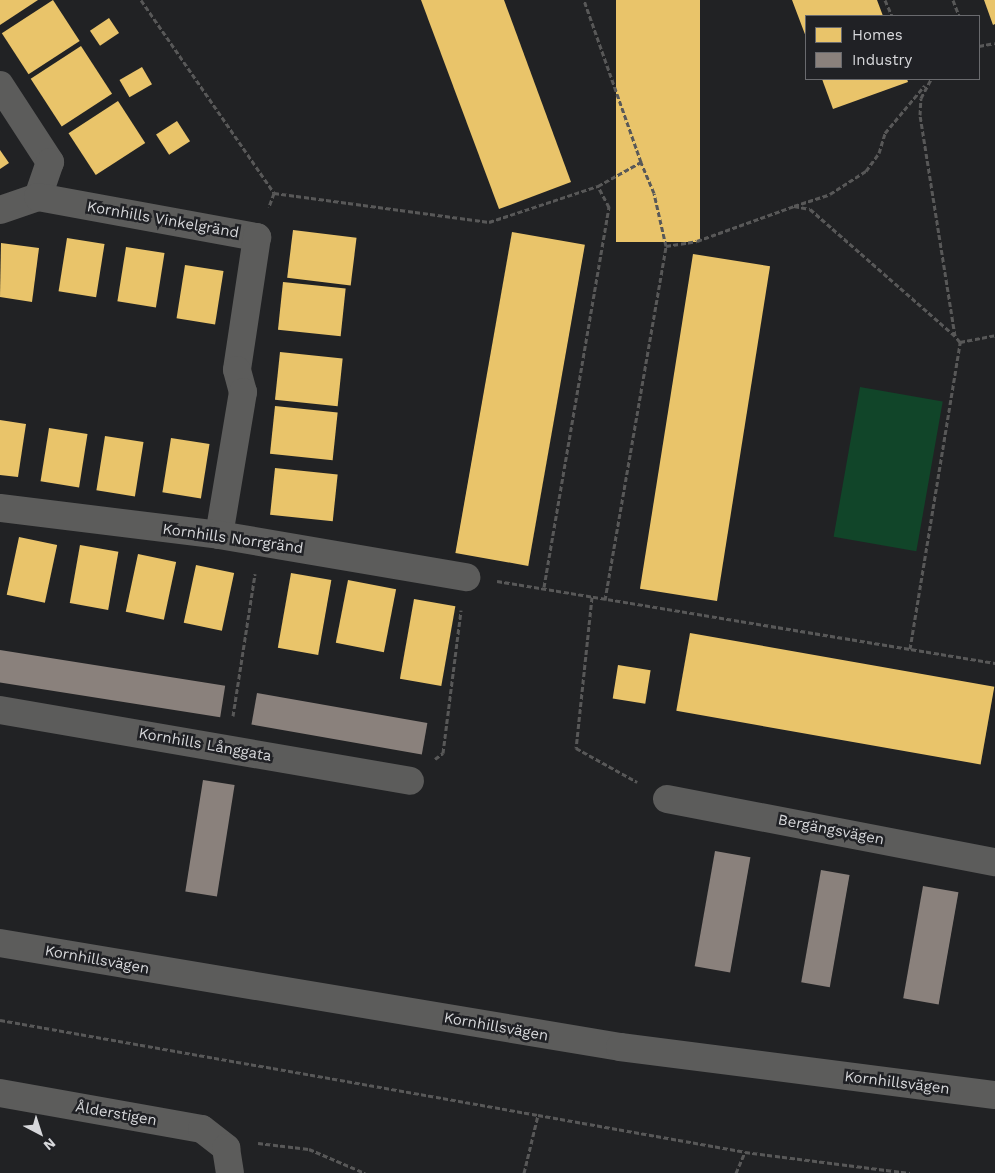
<!DOCTYPE html>
<meta charset="utf-8">
<style>
body{margin:0}
#map{position:relative;width:995px;height:1173px;overflow:hidden;background:#212224;font-family:"Work Sans",sans-serif}
div>[style]{position:absolute}
.green>*{inset:0;background:#114529;transform-origin:0 0}
.homes>*{inset:0;background:#e9c46a;transform-origin:0 0}
.industry>*{inset:0;background:#8a817c;transform-origin:0 0}
.path>*{height:3px;margin-top:-1.5px;transform-origin:0;background:repeating-linear-gradient(90deg,#585858 0 5px,transparent 0 7.5px)}
.minor>*{height:28px;margin:-14px;padding:0 14px;transform-origin:14px;border-radius:14px;background:#5c5c5b}
.tertiary>*{height:28px;margin:-14px;padding:0 14px;transform-origin:14px;border-radius:14px;background:#5c5c5b}
span{translate:-50% -50%;white-space:nowrap;text-align:center;line-height:1.15;-webkit-text-stroke:5px #202125;paint-order:stroke}
.street-label{font-size:15px;color:#d7d8db}
.legend{position:absolute;left:805px;top:15px;width:175px;height:65px;box-sizing:border-box;background:#202125;border:1px solid #696a6e;margin:0;padding:6px 9px;list-style:none;font-size:15px;color:#d7d8db}
.legend li{display:flex;align-items:center;gap:10px;height:25px}
.legend b{width:25px;border:1px solid #696a6e}
.north{position:absolute;left:15px;top:1108px;width:50px;height:50px;-webkit-text-stroke:4px #202125;paint-order:stroke;rotate:140deg;font-size:14px;font-weight:700;line-height:20px;text-align:center;color:#d7d8db}
.north::after{content:'';display:block;margin:auto;width:18px;height:22px;background:#d7d8db;clip-path:polygon(50% 0,100% 100%,50% 72%,0 100%)}
</style>
<div id="map">
<div class="green">
<div style="left:860px;top:387px;width:84px;height:152px;rotate:10deg"></div>
</div>
<div class="homes">
<div style="clip-path:polygon(0 0,38px 0,0 25px)"></div>
<div style="left:53px;top:0;width:49px;height:61px;rotate:57deg"></div>
<div style="clip-path:polygon(421px 0,504px 0,571px 182px,499px 209px)"></div>
<div style="left:616px;top:0;width:84px;height:242px"></div>
<div style="clip-path:polygon(792px 0,877px 0,883px 16px,806px 16px,806px 37px)"></div>
<div style="clip-path:polygon(984px 0,995px 0,995px 24px,993px 25px)"></div>
<div style="left:109px;top:18px;width:18px;height:23px;rotate:56deg"></div>
<div style="left:81px;top:46px;width:57px;height:60px;rotate:57deg"></div>
<div style="left:142px;top:67px;width:20px;height:26px;rotate:60deg"></div>
<div style="clip-path:polygon(822px 79px,907px 79px,908px 82px,833px 109px)"></div>
<div style="left:118px;top:101px;width:50px;height:59px;rotate:57deg"></div>
<div style="left:177px;top:121px;width:24px;height:25px;rotate:57deg"></div>
<div style="clip-path:polygon(0 150px,9px 163px,0 169px)"></div>
<div style="left:293px;top:230px;width:64px;height:48px;rotate:7deg"></div>
<div style="left:512px;top:232px;width:74px;height:326px;rotate:10deg"></div>
<div style="left:67px;top:238px;width:38px;height:54px;rotate:9deg"></div>
<div style="clip-path:polygon(1px 243px,39px 248px,32px 302px,0 297px)"></div>
<div style="left:126px;top:247px;width:39px;height:55px;rotate:9deg"></div>
<div style="left:693px;top:254px;width:78px;height:339px;rotate:9deg"></div>
<div style="left:185px;top:265px;width:39px;height:54px;rotate:9deg"></div>
<div style="left:283px;top:282px;width:63px;height:48px;rotate:6deg"></div>
<div style="left:280px;top:352px;width:63px;height:48px;rotate:6deg"></div>
<div style="left:275px;top:406px;width:63px;height:48px;rotate:6deg"></div>
<div style="clip-path:polygon(0 420px,26px 424px,18px 477px,0 475px)"></div>
<div style="left:49px;top:428px;width:39px;height:54px;rotate:9deg"></div>
<div style="left:105px;top:436px;width:39px;height:55px;rotate:9deg"></div>
<div style="left:171px;top:438px;width:39px;height:55px;rotate:9deg"></div>
<div style="left:275px;top:468px;width:63px;height:47px;rotate:6deg"></div>
<div style="left:19px;top:537px;width:39px;height:59px;rotate:12deg"></div>
<div style="left:80px;top:545px;width:39px;height:59px;rotate:10deg"></div>
<div style="left:138px;top:554px;width:39px;height:59px;rotate:12deg"></div>
<div style="left:196px;top:565px;width:39px;height:59px;rotate:12deg"></div>
<div style="left:291px;top:573px;width:41px;height:76px;rotate:10deg"></div>
<div style="left:348px;top:580px;width:49px;height:64px;rotate:11deg"></div>
<div style="left:414px;top:599px;width:42px;height:81px;rotate:10deg"></div>
<div style="left:690px;top:633px;width:309px;height:79px;rotate:10deg"></div>
<div style="left:618px;top:665px;width:33px;height:34px;rotate:9deg"></div>
</div>
<div class="industry">
<div style="left:0;top:650px;width:228px;height:32px;rotate:9deg"></div>
<div style="left:257px;top:693px;width:173px;height:32px;rotate:10deg"></div>
<div style="left:203px;top:780px;width:32px;height:113px;rotate:9deg"></div>
<div style="left:715px;top:851px;width:36px;height:117px;rotate:10deg"></div>
<div style="left:821px;top:870px;width:29px;height:114px;rotate:10deg"></div>
<div style="left:923px;top:886px;width:36px;height:114px;rotate:10deg"></div>
</div>
<div class="path">
<div style="left:141px;top:0;width:234px;rotate:55.4deg"></div>
<div style="left:274px;top:193px;width:15px;rotate:110deg"></div>
<div style="left:885px;top:0;width:17px;rotate:66deg"></div>
<div style="left:953px;top:0;width:17px;rotate:69deg"></div>
<div style="left:979px;top:46px;width:16px;rotate:-11deg"></div>
<div style="left:274px;top:193px;width:217px;rotate:7.7deg"></div>
<div style="left:489px;top:222px;width:115px;rotate:-18.3deg"></div>
<div style="left:794px;top:206px;width:38px;rotate:-18deg"></div>
<div style="left:830px;top:194px;width:43px;rotate:-32.6deg"></div>
<div style="left:866px;top:171px;width:22px;rotate:-54deg"></div>
<div style="left:879px;top:153px;width:21px;rotate:-73deg"></div>
<div style="left:885px;top:133px;width:62px;rotate:-50.2deg"></div>
<div style="left:666px;top:246px;width:31px;rotate:-9deg"></div>
<div style="left:697px;top:241px;width:103px;rotate:-19.8deg"></div>
<div style="left:794px;top:206px;width:16px;rotate:11deg"></div>
<div style="left:810px;top:209px;width:193px;rotate:41.2deg"></div>
<div style="left:960px;top:342px;width:36px;rotate:-11deg"></div>
<div style="left:497px;top:581px;width:505px;rotate:9.35deg"></div>
<div style="left:544px;top:587px;width:386px;rotate:-80.3deg"></div>
<div style="left:609px;top:207px;width:24px;rotate:-118deg"></div>
<div style="left:598px;top:186px;width:49px;rotate:-29.2deg"></div>
<div style="left:641px;top:162px;width:172px;rotate:-109.4deg"></div>
<div style="left:592px;top:597px;width:152px;rotate:96deg"></div>
<div style="left:576px;top:748px;width:70px;rotate:29.1deg"></div>
<div style="left:605px;top:600px;width:359px;rotate:-80.2deg"></div>
<div style="left:666px;top:246px;width:54px;rotate:-102.8deg"></div>
<div style="left:654px;top:193px;width:34px;rotate:-113deg"></div>
<div style="left:910px;top:649px;width:311px;rotate:-80.7deg"></div>
<div style="left:960px;top:342px;width:8px;rotate:-130deg"></div>
<div style="left:955px;top:336px;width:224px;rotate:-99deg"></div>
<div style="left:920px;top:115px;width:17px;rotate:-87deg"></div>
<div style="left:921px;top:98px;width:21px;rotate:-62deg"></div>
<div style="left:233px;top:716px;width:144px;rotate:-81.2deg"></div>
<div style="left:435px;top:759px;width:10px;rotate:-37deg"></div>
<div style="left:443px;top:753px;width:144px;rotate:-82.8deg"></div>
<div style="left:0;top:1020px;width:546px;rotate:10.01deg"></div>
<div style="left:258px;top:1143px;width:51px;rotate:6.7deg"></div>
<div style="left:309px;top:1149px;width:61px;rotate:23.2deg"></div>
<div style="left:524px;top:1173px;width:60px;rotate:-76.4deg"></div>
<div style="left:538px;top:1115px;width:210px;rotate:10.1deg"></div>
<div style="left:745px;top:1152px;width:166px;rotate:7.3deg"></div>
<div style="left:736px;top:1173px;width:23px;rotate:-67deg"></div>
</div>
<div class="minor">
<div style="left:0;top:85px;width:92px;rotate:57deg"></div>
<div style="left:50px;top:162px;width:37px;rotate:109deg"></div>
<div style="left:38px;top:197px;width:40px;rotate:161.1deg"></div>
<div style="left:38px;top:197px;width:223px;rotate:10.4deg"></div>
<div style="left:257px;top:237px;width:134px;rotate:98.6deg"></div>
<div style="left:237px;top:370px;width:23px;rotate:75deg"></div>
<div style="left:243px;top:392px;width:145px;rotate:99.5deg"></div>
<div style="left:0;top:508px;width:221px;rotate:7deg"></div>
<div style="left:219px;top:535px;width:251px;rotate:9.7deg"></div>
<div style="left:0;top:710px;width:416px;rotate:9.8deg"></div>
<div style="left:667px;top:799px;width:334px;rotate:10.9deg"></div>
<div style="left:0;top:1093px;width:205px;rotate:10.1deg"></div>
<div style="left:202px;top:1129px;width:31px;rotate:38deg"></div>
<div style="left:226px;top:1148px;width:25px;rotate:81deg"></div>
</div>
<div class="tertiary">
<div style="left:0;top:943px;width:629px;rotate:9.52deg"></div>
<div style="left:620px;top:1047px;width:378px;rotate:7.3deg"></div>
</div>
<div class="street-label">
<span style="left:163px;top:220px;rotate:10deg">Kornhills Vinkelgränd</span>
<span style="left:233px;top:539px;rotate:8deg">Kornhills Norrgränd</span>
<span style="left:205px;top:745px;rotate:10deg">Kornhills Långgata</span>
<span style="left:831px;top:830px;rotate:11deg">Bergängsvägen</span>
<span style="left:97px;top:960px;rotate:10deg">Kornhillsvägen</span>
<span style="left:496px;top:1027px;rotate:10deg">Kornhillsvägen</span>
<span style="left:897px;top:1083px;rotate:7deg">Kornhillsvägen</span>
<span style="left:116px;top:1114px;rotate:10deg">Ålderstigen</span>
</div>
<ul class="legend">
<li><b style="height:14px;background:#e9c46a"></b>Homes</li>
<li><b style="height:14px;background:#8a817c"></b>Industry</li>
</ul>
<div class="north">N</div>
</div>
